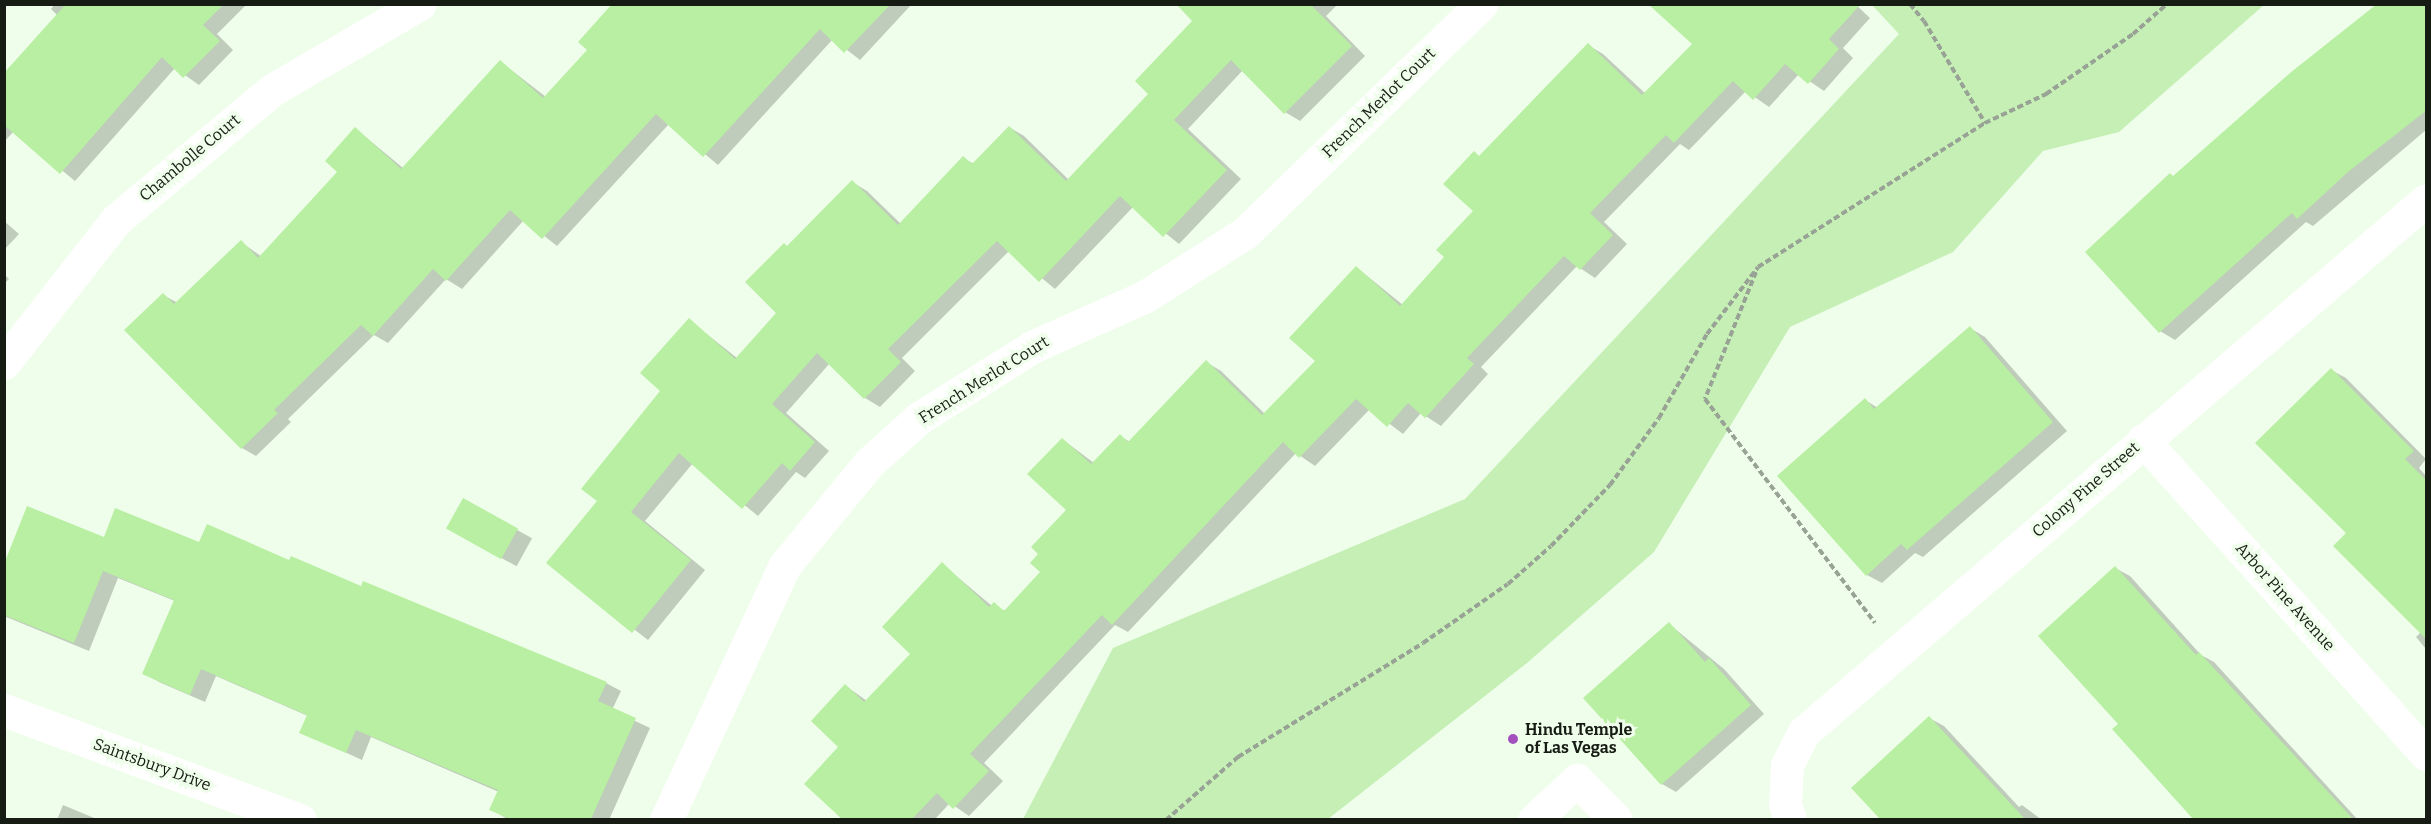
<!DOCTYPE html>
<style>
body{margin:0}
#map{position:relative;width:2431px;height:824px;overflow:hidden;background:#effeea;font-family:Bitter,serif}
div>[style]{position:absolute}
.green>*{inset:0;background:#c5efb5}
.shadow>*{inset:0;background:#0003;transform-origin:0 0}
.building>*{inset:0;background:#b8efa2;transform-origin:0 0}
.path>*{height:4px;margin-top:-2px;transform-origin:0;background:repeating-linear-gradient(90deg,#98a395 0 6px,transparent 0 9px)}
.minor>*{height:33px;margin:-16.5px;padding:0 16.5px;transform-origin:16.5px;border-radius:16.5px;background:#fff}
.dots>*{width:16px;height:16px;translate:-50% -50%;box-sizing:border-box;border:3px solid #effeea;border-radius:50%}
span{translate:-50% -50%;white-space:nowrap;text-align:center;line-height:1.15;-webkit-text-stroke:6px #effeea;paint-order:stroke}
.street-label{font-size:16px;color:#161b14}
.poi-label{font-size:16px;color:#161b14;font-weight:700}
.left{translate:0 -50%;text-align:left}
.frame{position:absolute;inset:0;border:6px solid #161b14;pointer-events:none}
</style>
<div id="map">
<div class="green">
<div style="clip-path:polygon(1872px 5px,2264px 5px,2119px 132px,2043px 151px,1953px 252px,1790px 327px,1654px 552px,1527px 663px,1328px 819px,1023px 819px,1113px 648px,1465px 499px,1899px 34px)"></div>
</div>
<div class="shadow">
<div style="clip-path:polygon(55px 4px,247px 4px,217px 34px,233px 50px,199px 85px,175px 68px,75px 181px,14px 131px,4px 142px,4px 76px,58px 16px,51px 9px)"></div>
<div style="clip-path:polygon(648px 4px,912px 4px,860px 60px,833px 39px,718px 165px,669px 124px,557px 246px,524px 220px,462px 289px,446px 279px,388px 343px,374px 335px,288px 419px,291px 422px,256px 456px,242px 448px,163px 295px,178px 303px,241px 242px,262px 257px,339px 172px,356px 129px,403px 168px,501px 62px,546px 97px)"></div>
<div style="clip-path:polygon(1200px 4px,1338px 4px,1326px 16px,1365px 56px,1300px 121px,1285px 112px,1243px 70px,1188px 129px,1241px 179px,1179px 244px,1133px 207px,1055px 289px,1009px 251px,902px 358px,915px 371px,880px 407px,865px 398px,830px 363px,786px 413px,829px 451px,805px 478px,796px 472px,758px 516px,693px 463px,645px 521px,705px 570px,648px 640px,548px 563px,599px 501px,662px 391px,689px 320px,737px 358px,778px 313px,788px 247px,852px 182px,867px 191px,901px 224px,963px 158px,974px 164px,1009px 127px,1024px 136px,1069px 180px,1150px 94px,1195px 21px)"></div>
<div style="clip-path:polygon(1855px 4px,1870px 18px,1843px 48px,1853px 58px,1824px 91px,1799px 74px,1769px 107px,1746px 91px,1689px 150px,1680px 144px,1604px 222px,1627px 244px,1595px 278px,1577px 266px,1481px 367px,1488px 374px,1441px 426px,1421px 413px,1403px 434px,1370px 409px,1315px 466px,1296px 453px,1128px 632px,1115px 625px,984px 763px,1003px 781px,969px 816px,950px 803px,934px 820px,843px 820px,806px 784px,841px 747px,846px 686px,867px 701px,912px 654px,942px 564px,992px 606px,1006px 611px,1042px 572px,1068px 510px,1062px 439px,1094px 463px,1120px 436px,1130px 442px,1206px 362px,1221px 371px,1265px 414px,1317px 361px,1356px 267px,1403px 305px,1446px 257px,1475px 211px,1474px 153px,1480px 157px,1588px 45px,1603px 54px,1646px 94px)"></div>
<div style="clip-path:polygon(2426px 4px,2426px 130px,2313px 226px,2306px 222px,2175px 340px,2160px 331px,2174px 177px)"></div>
<div style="clip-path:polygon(4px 221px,19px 234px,4px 250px)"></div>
<div style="clip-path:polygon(4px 274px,9px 279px,4px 284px)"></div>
<div style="clip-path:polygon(1970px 328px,1985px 337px,2067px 431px,1923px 557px,1915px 553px,1882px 583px,1867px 575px,1865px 400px,1878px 408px)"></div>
<div style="clip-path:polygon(2331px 370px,2346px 378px,2426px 459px,2419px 468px,2426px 476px,2426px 649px,2416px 637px,2421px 632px,2348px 533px)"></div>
<div style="left:463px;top:500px;width:79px;height:32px;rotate:29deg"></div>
<div style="clip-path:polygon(104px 539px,200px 544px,290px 562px,606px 683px,621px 691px,612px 710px,650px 728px,609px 820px,509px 820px,491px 809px,499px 792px,371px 737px,362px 760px,301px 732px,308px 716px,216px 676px,205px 702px,159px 682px,144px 673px,175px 601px,118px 578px,89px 651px,4px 616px,4px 568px)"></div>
<div style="clip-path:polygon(2115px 568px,2130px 576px,2201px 655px,2214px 662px,2358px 820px,2195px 820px,2114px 729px,2120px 724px)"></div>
<div style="clip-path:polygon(1669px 624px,1724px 669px,1764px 714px,1676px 792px,1662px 784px)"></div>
<div style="clip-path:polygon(1929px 718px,1944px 726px,2019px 807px,2022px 805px,2042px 820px,1882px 820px,1853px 788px)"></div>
<div style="clip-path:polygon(63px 805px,99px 820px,57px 820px)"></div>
</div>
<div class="building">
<div style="clip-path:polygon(66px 4px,224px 4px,203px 25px,220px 41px,183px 78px,162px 57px,60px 174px,4px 125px,4px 73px)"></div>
<div style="clip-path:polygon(612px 4px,891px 4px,844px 53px,820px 29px,703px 157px,656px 114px,542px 239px,510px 210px,446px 281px,433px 269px,373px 336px,361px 325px,274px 410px,278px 413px,241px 449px,124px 330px,163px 293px,174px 304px,241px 240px,258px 258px,337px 172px,325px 161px,355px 127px,401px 169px,500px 60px,543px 98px,587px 50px,578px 42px)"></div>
<div style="clip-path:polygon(1176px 4px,1310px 4px,1352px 46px,1284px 114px,1231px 60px,1174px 120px,1227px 170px,1163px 237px,1120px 196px,1039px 282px,997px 241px,888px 349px,901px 362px,864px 399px,817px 353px,772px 404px,815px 442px,790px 471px,782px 463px,742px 509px,679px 453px,631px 512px,691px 560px,632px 633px,546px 563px,597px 501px,581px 489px,660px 391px,640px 373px,689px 318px,735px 359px,776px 313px,745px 282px,784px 243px,787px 246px,852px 180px,898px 225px,963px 156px,972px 164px,1009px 126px,1066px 181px,1148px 94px,1135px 81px,1192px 21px)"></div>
<div style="clip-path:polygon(1648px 4px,1861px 4px,1829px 39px,1839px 49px,1808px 84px,1785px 64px,1753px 100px,1733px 81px,1674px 143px,1666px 135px,1590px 213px,1613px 235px,1580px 270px,1564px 256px,1467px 358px,1474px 364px,1425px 418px,1408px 403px,1387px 427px,1356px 399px,1299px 458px,1283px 442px,1112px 625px,1102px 615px,970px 754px,989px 771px,953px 809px,937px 793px,912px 819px,842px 819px,804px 784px,838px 747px,811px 721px,845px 684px,864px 702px,910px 654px,882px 627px,942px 562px,989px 607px,994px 602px,1004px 611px,1040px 572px,1030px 563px,1038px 554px,1031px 547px,1066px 510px,1027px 474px,1062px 438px,1091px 464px,1120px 434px,1128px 442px,1206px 360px,1262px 415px,1315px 361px,1289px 338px,1356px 266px,1400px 306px,1444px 257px,1436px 250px,1473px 211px,1443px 184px,1474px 151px,1479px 156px,1588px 43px,1642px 95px,1692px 44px)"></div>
<div style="clip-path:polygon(2377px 4px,2427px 4px,2427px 110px,2348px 172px,2297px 219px,2292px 213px,2159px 333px,2085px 252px,2170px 173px,2173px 176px,2290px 73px)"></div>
<div style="clip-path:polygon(1970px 326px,2053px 422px,1907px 550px,1901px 544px,1866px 576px,1777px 476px,1865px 398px,1874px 409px)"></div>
<div style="clip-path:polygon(2331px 368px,2414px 451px,2405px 459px,2427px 481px,2427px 640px,2333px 546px,2346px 533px,2255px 443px)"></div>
<div style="left:463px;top:498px;width:63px;height:35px;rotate:29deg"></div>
<div style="clip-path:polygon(27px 506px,104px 537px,115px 508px,199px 542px,207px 524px,289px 560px,291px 556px,361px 586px,363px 581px,607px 682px,598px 701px,636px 718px,591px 819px,510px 819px,489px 810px,498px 790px,356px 730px,346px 753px,299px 733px,307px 715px,201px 669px,190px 695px,142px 674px,174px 600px,103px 571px,74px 643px,4px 615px,4px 564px)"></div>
<div style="clip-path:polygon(2115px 566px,2196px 655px,2199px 652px,2353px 819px,2193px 819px,2112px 729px,2118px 724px,2038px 636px)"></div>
<div style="clip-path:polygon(1669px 622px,1705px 662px,1709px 658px,1751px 705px,1661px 785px,1583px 698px)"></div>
<div style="clip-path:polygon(1929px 716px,2025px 819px,1880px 819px,1851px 788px)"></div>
</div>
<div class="path">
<div style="left:1910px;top:4px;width:22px;rotate:51deg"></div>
<div style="left:1924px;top:21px;width:119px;rotate:59.1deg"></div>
<div style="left:1756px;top:272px;width:137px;rotate:111.9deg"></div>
<div style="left:1705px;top:399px;width:281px;rotate:52.8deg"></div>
<div style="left:1166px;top:820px;width:96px;rotate:-41.2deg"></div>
<div style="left:1238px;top:757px;width:217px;rotate:-31.6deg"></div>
<div style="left:1423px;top:643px;width:103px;rotate:-34.8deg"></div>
<div style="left:1508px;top:584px;width:57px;rotate:-41.5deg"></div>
<div style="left:1551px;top:546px;width:85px;rotate:-46deg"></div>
<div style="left:1610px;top:485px;width:83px;rotate:-53.8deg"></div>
<div style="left:1659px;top:418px;width:97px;rotate:-60.3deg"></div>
<div style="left:1707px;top:334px;width:84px;rotate:-52.7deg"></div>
<div style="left:1758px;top:267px;width:269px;rotate:-32.4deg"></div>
<div style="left:1985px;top:123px;width:68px;rotate:-25.4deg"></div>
<div style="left:2046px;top:94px;width:106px;rotate:-34.6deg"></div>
<div style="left:2133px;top:34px;width:45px;rotate:-41.4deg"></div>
</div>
<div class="minor">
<div style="left:4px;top:363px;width:182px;rotate:-51.9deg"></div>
<div style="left:116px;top:220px;width:203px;rotate:-39.8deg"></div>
<div style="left:272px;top:90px;width:171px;rotate:-30.2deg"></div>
<div style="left:2143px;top:440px;width:423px;rotate:48deg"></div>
<div style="left:4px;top:710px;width:316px;rotate:20.4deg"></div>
<div style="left:666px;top:820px;width:281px;rotate:-65deg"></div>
<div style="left:785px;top:565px;width:132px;rotate:-50.5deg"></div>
<div style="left:869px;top:463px;width:67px;rotate:-42deg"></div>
<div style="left:919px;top:418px;width:133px;rotate:-32.1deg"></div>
<div style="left:1032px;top:347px;width:123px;rotate:-24.1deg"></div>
<div style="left:1144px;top:297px;width:120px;rotate:-32.4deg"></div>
<div style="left:1245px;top:233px;width:329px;rotate:-44.1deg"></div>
<div style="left:1534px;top:820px;width:59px;rotate:-42.9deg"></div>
<div style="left:1577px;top:780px;width:56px;rotate:45.7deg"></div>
<div style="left:1790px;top:820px;width:17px;rotate:-107deg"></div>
<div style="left:1785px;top:804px;width:39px;rotate:-87deg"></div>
<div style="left:1787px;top:765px;width:37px;rotate:-63deg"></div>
<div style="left:1804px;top:732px;width:818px;rotate:-40.54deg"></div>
</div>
<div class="dots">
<div style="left:1513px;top:739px;background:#a350bf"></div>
</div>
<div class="street-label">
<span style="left:1379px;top:103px;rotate:-44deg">French Merlot Court</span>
<span style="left:190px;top:158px;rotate:-40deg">Chambolle Court</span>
<span style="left:984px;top:380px;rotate:-32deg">French Merlot Court</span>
<span style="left:2086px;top:490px;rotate:-41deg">Colony Pine Street</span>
<span style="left:2285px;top:597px;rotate:48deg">Arbor Pine Avenue</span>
<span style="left:152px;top:765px;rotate:20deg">Saintsbury Drive</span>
</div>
<div class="poi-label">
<span class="left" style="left:1525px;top:739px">Hindu Temple<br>of Las Vegas</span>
</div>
<div class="frame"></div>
</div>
